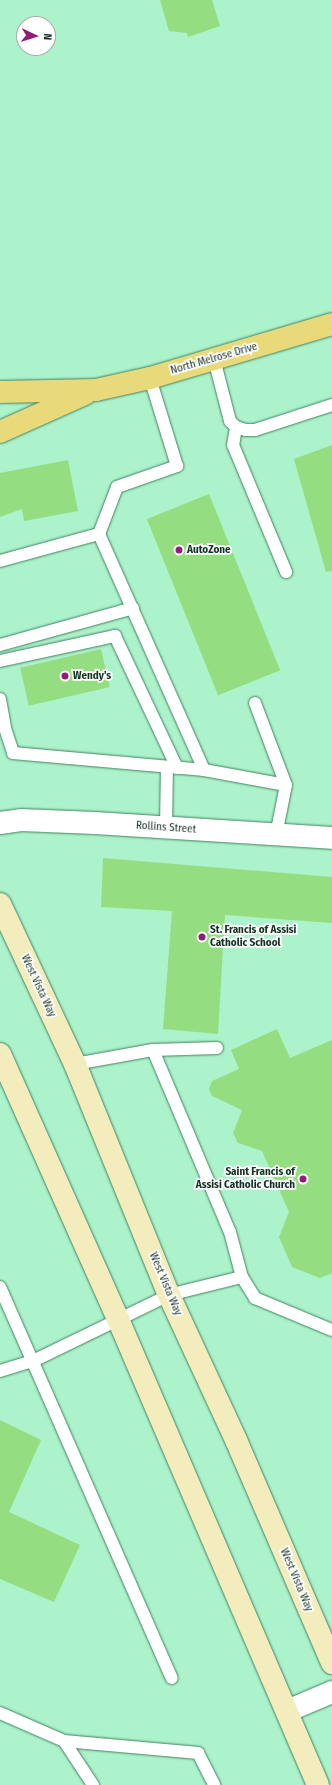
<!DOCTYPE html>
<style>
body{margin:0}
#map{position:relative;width:332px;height:1785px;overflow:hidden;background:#acf2cb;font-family:"Fira Sans Condensed",sans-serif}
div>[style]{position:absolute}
.building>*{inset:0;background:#94de81;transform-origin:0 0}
.roads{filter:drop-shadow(0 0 1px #408461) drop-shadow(0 0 1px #408461)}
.service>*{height:12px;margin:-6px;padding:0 6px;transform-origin:6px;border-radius:6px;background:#fff}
.minor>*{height:22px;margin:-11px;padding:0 11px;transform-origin:11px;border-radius:11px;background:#fff}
.secondary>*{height:22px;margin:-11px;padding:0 11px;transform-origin:11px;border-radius:11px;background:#f3ecbd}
.primary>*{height:22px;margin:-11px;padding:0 11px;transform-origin:11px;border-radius:11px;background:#e8d97a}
.dots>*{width:11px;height:11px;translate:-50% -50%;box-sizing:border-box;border:2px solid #fff;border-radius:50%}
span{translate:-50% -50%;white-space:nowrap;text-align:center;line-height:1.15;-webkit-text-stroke:3.5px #fff;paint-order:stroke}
.street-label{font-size:11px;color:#163224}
.poi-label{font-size:11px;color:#163224;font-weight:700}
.left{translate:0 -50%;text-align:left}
.right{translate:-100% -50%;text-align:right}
.north{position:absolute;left:16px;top:16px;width:40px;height:40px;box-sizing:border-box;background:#fff;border:1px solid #a2ada7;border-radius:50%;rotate:94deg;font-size:11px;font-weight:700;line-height:16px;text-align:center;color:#163224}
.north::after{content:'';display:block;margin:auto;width:14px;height:18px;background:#941c79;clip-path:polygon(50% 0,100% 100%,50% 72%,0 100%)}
</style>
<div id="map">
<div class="building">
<div style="clip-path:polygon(160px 0,212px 0,220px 26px,188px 37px,187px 33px,169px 31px)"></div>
<div style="clip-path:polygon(332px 445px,332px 571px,326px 572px,294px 459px)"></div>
<div style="clip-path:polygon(68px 460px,78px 511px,24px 521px,22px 509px,0 517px,0 473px)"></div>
<div style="left:209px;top:494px;width:190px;height:67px;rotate:68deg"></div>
<div style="left:101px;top:649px;width:39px;height:83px;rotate:77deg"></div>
<div style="clip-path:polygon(103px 858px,332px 877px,332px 923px,225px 915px,218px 1034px,163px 1029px,172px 911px,101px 907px)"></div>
<div style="clip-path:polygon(277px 1029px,290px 1058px,332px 1040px,332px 1273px,320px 1278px,292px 1267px,279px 1237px,289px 1212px,262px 1151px,238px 1143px,233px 1133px,242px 1110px,212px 1096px,209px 1089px,212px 1081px,239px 1069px,231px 1050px)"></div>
<div style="clip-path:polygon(0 1420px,41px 1440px,9px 1512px,80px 1545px,54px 1602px,0 1579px)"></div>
</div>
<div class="roads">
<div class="service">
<div style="left:214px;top:359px;width:64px;rotate:75.5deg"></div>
<div style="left:230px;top:421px;width:8px;rotate:45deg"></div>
<div style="left:236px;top:427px;width:10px;rotate:17deg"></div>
<div style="left:246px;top:430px;width:9px"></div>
<div style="left:255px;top:430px;width:81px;rotate:-18deg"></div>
<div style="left:236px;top:427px;width:18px;rotate:99deg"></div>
<div style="left:233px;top:445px;width:138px;rotate:67.3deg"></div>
<div style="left:99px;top:534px;width:50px;rotate:-69deg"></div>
<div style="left:117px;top:487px;width:64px;rotate:-19.3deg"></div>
<div style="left:177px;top:466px;width:92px;rotate:-107.1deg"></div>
<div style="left:0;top:561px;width:103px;rotate:-15.3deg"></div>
<div style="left:99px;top:534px;width:258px;rotate:66deg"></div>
<div style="left:204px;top:770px;width:83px;rotate:10.4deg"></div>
<div style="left:286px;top:785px;width:51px;rotate:101.3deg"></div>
<div style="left:0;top:645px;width:138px;rotate:-15.5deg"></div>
<div style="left:0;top:661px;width:118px;rotate:-12.3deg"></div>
<div style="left:115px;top:636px;width:146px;rotate:64.8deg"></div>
<div style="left:0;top:699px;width:29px;rotate:80deg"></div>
<div style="left:5px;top:728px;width:26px;rotate:72deg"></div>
<div style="left:13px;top:753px;width:192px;rotate:5.1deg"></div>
<div style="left:255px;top:703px;width:88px;rotate:69.3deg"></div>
<div style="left:166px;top:828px;width:61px;rotate:-89.1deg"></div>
<div style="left:153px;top:1050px;width:198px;rotate:67.1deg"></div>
<div style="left:230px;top:1232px;width:47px;rotate:75.1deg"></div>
<div style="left:242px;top:1277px;width:25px;rotate:58deg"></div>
<div style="left:255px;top:1298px;width:83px;rotate:22.6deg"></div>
<div style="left:75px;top:1064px;width:79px;rotate:-10.2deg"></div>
<div style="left:153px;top:1050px;width:64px;rotate:-1.8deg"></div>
<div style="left:0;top:1287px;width:427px;rotate:66.3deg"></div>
<div style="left:0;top:1371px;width:34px;rotate:-17deg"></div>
<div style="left:33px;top:1361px;width:151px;rotate:-25.9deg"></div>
<div style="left:169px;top:1295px;width:75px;rotate:-13.9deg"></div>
<div style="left:0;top:1713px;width:70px;rotate:23.6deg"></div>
<div style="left:64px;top:1741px;width:135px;rotate:5.1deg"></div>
<div style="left:198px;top:1753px;width:36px;rotate:63deg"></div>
<div style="left:64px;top:1741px;width:53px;rotate:56.6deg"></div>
</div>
<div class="minor">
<div style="left:0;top:823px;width:21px;rotate:-8deg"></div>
<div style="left:21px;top:820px;width:74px;rotate:2.3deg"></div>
<div style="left:95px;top:823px;width:237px;rotate:3.6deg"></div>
<div style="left:287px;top:1711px;width:49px;rotate:-22.9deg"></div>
</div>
<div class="secondary">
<div style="left:0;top:904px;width:177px;rotate:64.9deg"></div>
<div style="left:75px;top:1064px;width:249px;rotate:67.9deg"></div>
<div style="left:169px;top:1295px;width:160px;rotate:65.2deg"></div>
<div style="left:236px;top:1440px;width:243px;rotate:66.7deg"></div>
<div style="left:0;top:1054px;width:290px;rotate:66deg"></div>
<div style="left:118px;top:1319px;width:507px;rotate:66.77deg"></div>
</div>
<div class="primary">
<div style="left:0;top:392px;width:96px;rotate:-1.2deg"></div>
<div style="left:96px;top:390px;width:55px;rotate:-12.5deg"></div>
<div style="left:150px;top:378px;width:190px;rotate:-16.5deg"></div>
<div style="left:0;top:432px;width:93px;rotate:-24.1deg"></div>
</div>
</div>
<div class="dots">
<div style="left:179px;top:550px;background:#941c79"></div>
<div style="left:65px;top:676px;background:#941c79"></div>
<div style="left:202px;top:937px;background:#941c79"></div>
<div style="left:303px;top:1179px;background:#941c79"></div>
</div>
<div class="street-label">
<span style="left:214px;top:359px;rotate:-16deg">North Melrose Drive</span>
<span style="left:166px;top:828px;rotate:4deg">Rollins Street</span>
<span style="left:38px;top:986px;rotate:65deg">West Vista Way</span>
<span style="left:165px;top:1284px;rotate:67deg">West Vista Way</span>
<span style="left:296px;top:1580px;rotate:67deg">West Vista Way</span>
</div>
<div class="poi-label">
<span class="left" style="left:187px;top:550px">AutoZone</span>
<span class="left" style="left:73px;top:676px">Wendy's</span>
<span class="left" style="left:210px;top:937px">St. Francis of Assisi<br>Catholic School</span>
<span class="right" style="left:295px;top:1179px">Saint Francis of<br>Assisi Catholic Church</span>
</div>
<div class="north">N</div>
</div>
